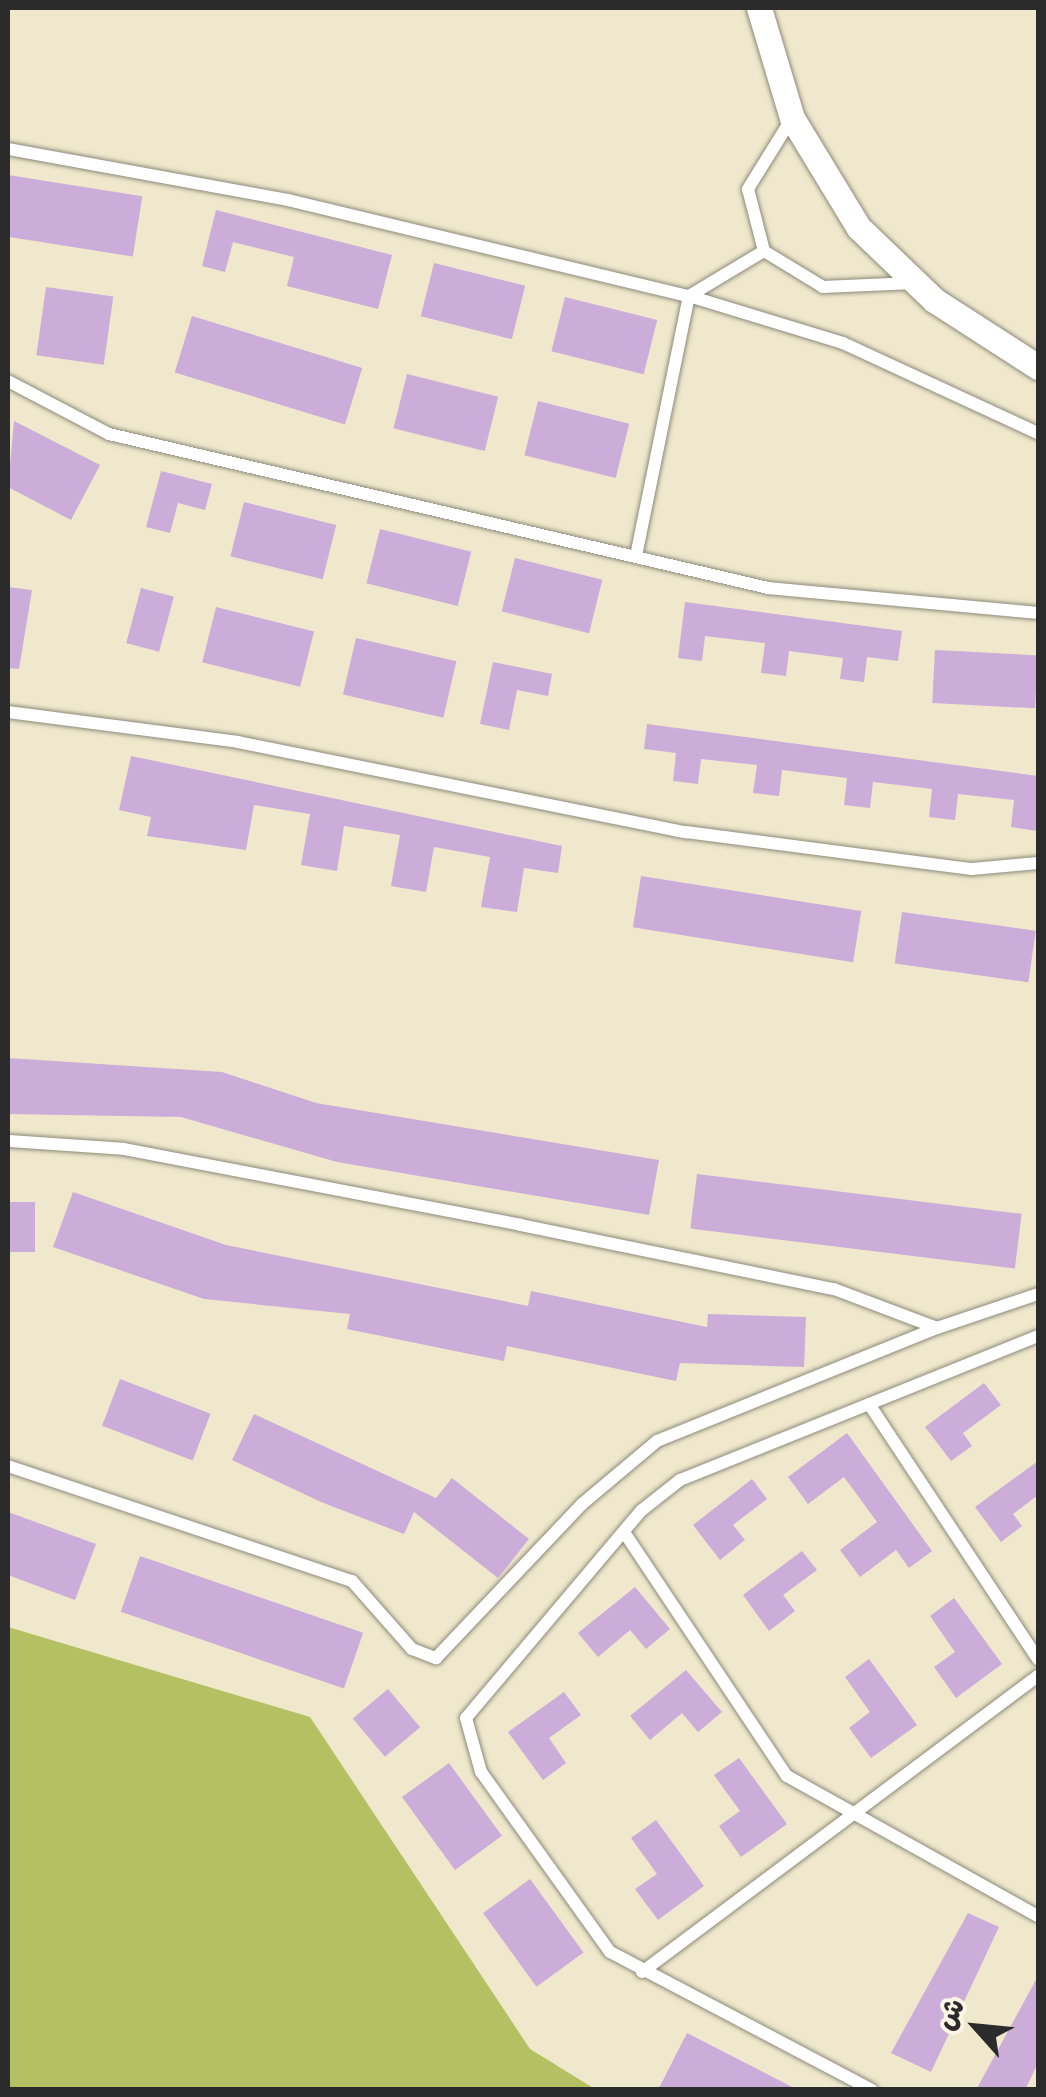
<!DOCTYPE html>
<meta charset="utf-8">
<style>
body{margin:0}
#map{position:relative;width:1046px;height:2097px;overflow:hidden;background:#efe8cc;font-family:Itim,"Playpen Sans Arabic",sans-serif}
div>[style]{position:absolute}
.green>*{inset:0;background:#b4c163}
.building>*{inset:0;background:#ccacd9;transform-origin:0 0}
.roads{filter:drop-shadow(0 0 2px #8d8a7c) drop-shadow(0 0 2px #8d8a7c)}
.lane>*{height:12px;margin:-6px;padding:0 6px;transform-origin:6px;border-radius:6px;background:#fff}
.street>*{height:25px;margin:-12.5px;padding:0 12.5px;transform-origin:12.5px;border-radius:12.5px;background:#fff}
span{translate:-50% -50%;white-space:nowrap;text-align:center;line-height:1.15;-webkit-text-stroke:10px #fcf5e5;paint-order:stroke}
.frame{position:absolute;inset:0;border:10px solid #2b2b2b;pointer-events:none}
.north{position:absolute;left:926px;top:1977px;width:100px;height:100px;-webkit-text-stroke:8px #fcf5e5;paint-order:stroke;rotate:297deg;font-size:28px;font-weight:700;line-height:40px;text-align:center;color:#2b2b2b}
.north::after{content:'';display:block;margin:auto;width:35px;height:45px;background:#2b2b2b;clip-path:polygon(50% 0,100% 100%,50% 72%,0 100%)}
</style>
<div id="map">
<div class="green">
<div style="clip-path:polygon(8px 1627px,310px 1717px,530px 2049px,595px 2089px,8px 2089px)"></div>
</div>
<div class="building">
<div style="left:8px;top:175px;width:136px;height:61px;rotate:9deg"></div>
<div style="clip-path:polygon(216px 210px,392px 255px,378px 309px,287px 286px,294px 257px,233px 242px,225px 272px,202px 266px)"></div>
<div style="left:434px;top:263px;width:94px;height:55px;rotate:14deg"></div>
<div style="left:46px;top:287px;width:68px;height:69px;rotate:8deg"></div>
<div style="left:565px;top:297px;width:95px;height:56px;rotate:14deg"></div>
<div style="left:192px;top:316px;width:178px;height:59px;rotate:17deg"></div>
<div style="left:407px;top:374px;width:94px;height:56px;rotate:14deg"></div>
<div style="left:538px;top:401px;width:94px;height:56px;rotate:14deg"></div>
<div style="clip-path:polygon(14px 421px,100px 465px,71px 520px,8px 487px)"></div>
<div style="clip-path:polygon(161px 471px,212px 484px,205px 510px,178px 503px,170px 533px,146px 527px)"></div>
<div style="left:244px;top:502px;width:95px;height:56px;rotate:14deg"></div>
<div style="left:380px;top:529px;width:94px;height:56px;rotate:14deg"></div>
<div style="left:515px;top:558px;width:90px;height:55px;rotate:14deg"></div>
<div style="clip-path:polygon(8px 587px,32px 590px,19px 669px,8px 668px)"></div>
<div style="left:141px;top:588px;width:34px;height:57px;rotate:15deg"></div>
<div style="clip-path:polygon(685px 602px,902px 631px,898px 661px,867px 657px,864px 682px,840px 679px,843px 658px,789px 651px,786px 676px,761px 673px,765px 643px,705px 636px,702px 661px,678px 658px)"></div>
<div style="left:216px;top:607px;width:101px;height:57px;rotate:14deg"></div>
<div style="left:356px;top:638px;width:103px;height:58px;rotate:13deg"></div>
<div style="left:935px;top:650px;width:103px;height:53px;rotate:3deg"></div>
<div style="clip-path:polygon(493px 662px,552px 674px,548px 696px,517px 690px,509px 730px,480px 724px)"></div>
<div style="clip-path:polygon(647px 724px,1038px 776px,1037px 831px,1011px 827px,1014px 800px,958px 794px,955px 820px,929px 817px,932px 789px,873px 782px,870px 808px,844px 805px,847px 778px,782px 770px,779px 796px,753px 793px,757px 765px,701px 759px,698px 784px,673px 781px,676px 753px,644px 749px)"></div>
<div style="clip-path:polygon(131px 756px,562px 846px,558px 873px,524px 868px,517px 912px,481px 907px,490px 857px,434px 847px,426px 892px,391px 886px,400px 835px,344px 826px,337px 871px,301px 865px,310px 814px,254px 805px,246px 850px,147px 836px,151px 817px,119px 810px)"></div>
<div style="left:641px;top:876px;width:223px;height:52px;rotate:9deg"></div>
<div style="left:902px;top:912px;width:135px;height:52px;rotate:8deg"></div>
<div style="clip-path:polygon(8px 1058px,222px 1072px,316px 1103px,659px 1160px,649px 1215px,337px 1162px,181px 1117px,8px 1114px)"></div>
<div style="left:697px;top:1174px;width:327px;height:55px;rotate:7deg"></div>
<div style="clip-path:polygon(73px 1192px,226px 1245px,528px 1306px,531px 1291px,707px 1327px,708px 1314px,806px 1317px,804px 1367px,680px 1363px,676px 1381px,507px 1346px,504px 1361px,347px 1329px,350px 1314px,204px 1299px,53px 1247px)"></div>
<div style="left:8px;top:1202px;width:27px;height:50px"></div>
<div style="left:120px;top:1379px;width:97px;height:50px;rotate:21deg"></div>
<div style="clip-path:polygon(984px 1383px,1001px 1405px,963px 1433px,972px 1446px,951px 1461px,925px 1427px)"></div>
<div style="clip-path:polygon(254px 1414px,436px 1498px,452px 1478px,529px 1539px,498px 1578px,414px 1512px,404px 1534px,321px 1502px,232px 1460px)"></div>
<div style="clip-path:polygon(847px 1433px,932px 1551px,909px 1568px,896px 1550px,860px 1577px,840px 1550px,877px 1522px,844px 1477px,808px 1504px,788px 1477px)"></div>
<div style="clip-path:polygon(1038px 1461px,1038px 1495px,1013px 1514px,1022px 1526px,1001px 1542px,975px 1507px)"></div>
<div style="clip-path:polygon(752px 1479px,767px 1499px,733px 1525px,745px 1540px,720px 1560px,693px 1525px)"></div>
<div style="clip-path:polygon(8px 1512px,96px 1544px,75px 1600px,8px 1575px)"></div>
<div style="clip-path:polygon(802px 1551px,817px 1570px,783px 1595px,795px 1611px,769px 1631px,743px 1595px)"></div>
<div style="left:140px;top:1556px;width:236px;height:59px;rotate:19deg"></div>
<div style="clip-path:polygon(635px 1587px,670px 1629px,646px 1649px,630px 1630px,598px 1657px,578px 1633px)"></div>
<div style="clip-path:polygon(954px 1598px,1002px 1664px,956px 1698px,934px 1667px,955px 1652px,930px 1616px)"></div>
<div style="clip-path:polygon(869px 1659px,917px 1725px,871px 1758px,849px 1728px,870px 1712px,845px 1677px)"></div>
<div style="clip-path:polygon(686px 1670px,722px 1712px,698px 1732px,682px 1713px,650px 1740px,630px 1716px)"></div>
<div style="left:388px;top:1689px;width:50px;height:46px;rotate:50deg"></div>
<div style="clip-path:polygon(564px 1692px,581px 1715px,549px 1738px,566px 1763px,543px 1780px,508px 1732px)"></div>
<div style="clip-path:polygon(739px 1758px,787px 1824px,741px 1857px,719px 1826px,740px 1811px,714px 1775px)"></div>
<div style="left:449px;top:1763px;width:90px;height:58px;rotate:54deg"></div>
<div style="clip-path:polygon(656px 1820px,704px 1886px,658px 1920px,635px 1889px,657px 1874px,631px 1838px)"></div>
<div style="left:530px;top:1879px;width:91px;height:58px;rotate:54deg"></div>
<div style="clip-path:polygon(968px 1913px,999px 1927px,931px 2072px,891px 2053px)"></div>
<div style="clip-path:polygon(1038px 1976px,1038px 2063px,1025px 2090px,976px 2090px)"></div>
<div style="clip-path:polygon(687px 2033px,798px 2090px,658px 2090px)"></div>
</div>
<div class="roads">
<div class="lane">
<div style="left:792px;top:118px;width:84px;rotate:121.8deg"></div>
<div style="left:748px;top:189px;width:64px;rotate:75.5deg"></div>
<div style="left:764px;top:251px;width:69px;rotate:31.4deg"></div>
<div style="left:823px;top:287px;width:91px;rotate:-2.5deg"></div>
<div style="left:8px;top:149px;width:285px;rotate:10.3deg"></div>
<div style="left:288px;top:200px;width:412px;rotate:13.5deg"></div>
<div style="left:689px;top:296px;width:161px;rotate:17deg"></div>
<div style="left:843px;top:343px;width:215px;rotate:24.8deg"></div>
<div style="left:8px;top:381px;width:114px;rotate:27.7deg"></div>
<div style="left:109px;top:434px;width:677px;rotate:13.15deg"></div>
<div style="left:768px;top:588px;width:271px;rotate:5.3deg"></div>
<div style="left:637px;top:551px;width:260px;rotate:-78.5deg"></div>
<div style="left:689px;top:296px;width:87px;rotate:-31deg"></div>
<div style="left:8px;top:712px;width:232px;rotate:7.4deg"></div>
<div style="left:238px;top:742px;width:457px;rotate:11.4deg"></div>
<div style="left:686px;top:832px;width:288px;rotate:7.4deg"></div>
<div style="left:972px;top:869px;width:66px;rotate:-5.2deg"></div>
<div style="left:8px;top:1141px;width:116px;rotate:3.9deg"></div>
<div style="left:124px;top:1149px;width:404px;rotate:10.8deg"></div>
<div style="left:521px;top:1225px;width:319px;rotate:11.6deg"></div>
<div style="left:834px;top:1289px;width:110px;rotate:20.7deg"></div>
<div style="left:937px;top:1328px;width:107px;rotate:-18.6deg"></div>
<div style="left:869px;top:1404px;width:306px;rotate:56.5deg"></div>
<div style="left:8px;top:1466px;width:363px;rotate:18.5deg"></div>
<div style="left:352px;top:1581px;width:91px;rotate:48.6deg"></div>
<div style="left:412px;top:1649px;width:26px;rotate:21deg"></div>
<div style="left:436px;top:1658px;width:212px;rotate:-46.5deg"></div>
<div style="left:582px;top:1504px;width:98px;rotate:-40deg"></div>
<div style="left:657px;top:1441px;width:302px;rotate:-22deg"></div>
<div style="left:624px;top:1532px;width:293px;rotate:56.3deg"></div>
<div style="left:787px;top:1776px;width:287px;rotate:29.2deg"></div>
<div style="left:642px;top:1972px;width:494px;rotate:-36.8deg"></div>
<div style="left:872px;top:2090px;width:296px;rotate:-152.2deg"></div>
<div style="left:610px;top:1952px;width:221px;rotate:-125.6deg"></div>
<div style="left:481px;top:1772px;width:56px;rotate:-105.5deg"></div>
<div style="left:466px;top:1718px;width:272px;rotate:-49.8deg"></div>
<div style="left:642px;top:1510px;width:48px;rotate:-38.3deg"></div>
<div style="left:680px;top:1480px;width:386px;rotate:-21.9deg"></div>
</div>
<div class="street">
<div style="left:759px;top:8px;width:115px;rotate:73.3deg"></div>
<div style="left:792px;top:118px;width:129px;rotate:58.7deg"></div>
<div style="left:859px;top:228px;width:104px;rotate:43.8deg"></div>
<div style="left:934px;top:300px;width:124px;rotate:32.8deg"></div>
</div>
</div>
<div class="frame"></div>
<div class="north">ش</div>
</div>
